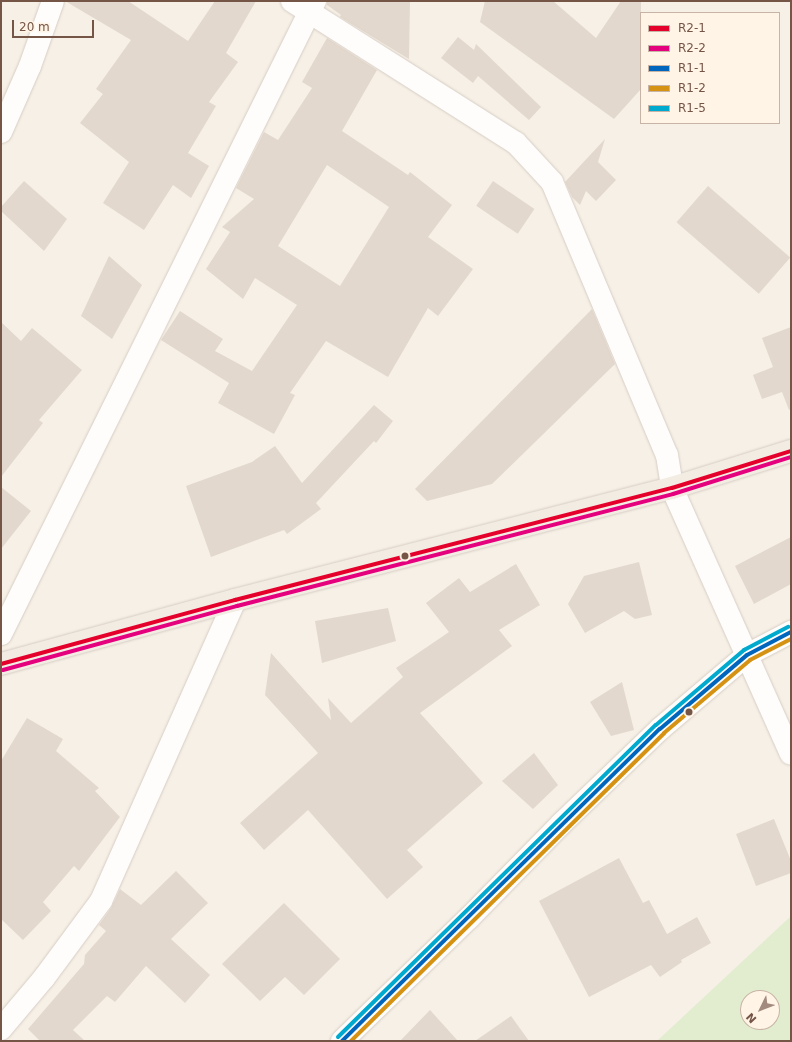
<!DOCTYPE html>
<style>
body{margin:0}
#map{position:relative;width:792px;height:1042px;overflow:hidden;background:#f6f0e6;font-family:"DejaVu Sans",sans-serif}
div>[style]{position:absolute}
.green>*{inset:0;background:#e2edcf}
.building>*{inset:0;background:#e3d8cd;transform-origin:0 0}
.roads{filter:drop-shadow(0 0 1px #d7cdc4) drop-shadow(0 0 1px #d7cdc4)}
.minor>*{height:22px;margin:-11px;padding:0 11px;transform-origin:11px;border-radius:11px;background:#fefdfb}
.major>*{height:22px;margin:-11px;padding:0 11px;transform-origin:11px;border-radius:11px;background:#f2ece3}
.bus-1>*{height:4px;margin:-2px;padding:0 2px;transform-origin:2px;border-radius:2px;background:#e4002b}
.bus-2>*{height:4px;margin:-2px;padding:0 2px;transform-origin:2px;border-radius:2px;background:#e5007d}
.bus-3>*{height:4px;margin:-2px;padding:0 2px;transform-origin:2px;border-radius:2px;background:#0065bd}
.bus-4>*{height:4px;margin:-2px;padding:0 2px;transform-origin:2px;border-radius:2px;background:#d69212}
.bus-5>*{height:4px;margin:-2px;padding:0 2px;transform-origin:2px;border-radius:2px;background:#00a9ce}
.dots>*{width:11px;height:11px;translate:-50% -50%;box-sizing:border-box;border:2px solid #fff4e6;border-radius:50%}
span{translate:-50% -50%;white-space:nowrap;text-align:center;line-height:1.15;-webkit-text-stroke:4px #fff4e6;paint-order:stroke}
.frame{position:absolute;inset:0;border:2px solid #755546;pointer-events:none}
.legend{position:absolute;left:640px;top:12px;width:140px;height:112px;box-sizing:border-box;background:#fff4e6;border:1px solid #c8b4a6;margin:0;padding:5px 7px;list-style:none;font-size:12px;color:#755546}
.legend li{display:flex;align-items:center;gap:8px;height:20px}
.legend b{width:20px;border:1px solid #c8b4a6}
.north{position:absolute;left:740px;top:990px;width:40px;height:40px;box-sizing:border-box;background:#fff4e6;border:1px solid #c8b4a6;border-radius:50%;rotate:227deg;font-size:11px;font-weight:700;line-height:16px;text-align:center;color:#755546}
.north::after{content:'';display:block;margin:auto;width:14px;height:18px;background:#a28b7e;clip-path:polygon(50% 0,100% 100%,50% 72%,0 100%)}
.scale{position:absolute;left:12px;top:20px;width:82px;height:18px;box-sizing:border-box;border:2px solid #755546;border-top:0;padding-left:5px;font-size:12px;line-height:14px;white-space:nowrap;color:#755546;-webkit-text-stroke:3px #fff4e6;paint-order:stroke}
</style>
<div id="map">
<div class="green">
<div style="clip-path:polygon(evenodd,791px 916px,791px 1041px,657px 1041px,791px 916px,748px 998px,772px 998px,772px 1022px,748px 1022px,748px 998px)"></div>
</div>
<div class="building">
<div style="clip-path:polygon(65px 1px,128px 1px,188px 41px,215px 1px,256px 1px,226px 53px,238px 62px,209px 102px,216px 106px,188px 153px,209px 166px,191px 198px,173px 185px,144px 230px,103px 203px,129px 162px,80px 123px,103px 94px,96px 89px,131px 40px)"></div>
<div style="clip-path:polygon(327px 1px,410px 1px,409px 59px,340px 17px,341px 15px,327px 5px)"></div>
<div style="clip-path:polygon(485px 1px,553px 1px,596px 38px,621px 1px,641px 1px,641px 89px,614px 119px,480px 22px)"></div>
<div style="clip-path:polygon(458px 37px,474px 50px,476px 44px,541px 107px,529px 120px,478px 76px,473px 83px,441px 58px)"></div>
<div style="clip-path:polygon(evenodd,327px 38px,377px 70px,342px 131px,408px 175px,410px 172px,452px 205px,428px 237px,473px 269px,438px 316px,428px 308px,388px 377px,326px 341px,290px 393px,295px 395px,274px 434px,218px 403px,229px 383px,161px 340px,180px 311px,223px 339px,215px 351px,252px 371px,297px 305px,255px 278px,243px 299px,206px 269px,230px 232px,222px 227px,254px 199px,236px 188px,264px 132px,278px 140px,312px 88px,302px 82px,327px 38px,327px 165px,389px 207px,340px 286px,278px 246px,327px 165px)"></div>
<div style="clip-path:polygon(605px 139px,598px 162px,616px 180px,596px 201px,586px 191px,580px 205px,572px 197px,565px 182px)"></div>
<div style="clip-path:polygon(24px 181px,67px 219px,44px 251px,1px 211px,1px 207px)"></div>
<div style="left:493px;top:181px;width:50px;height:30px;rotate:34deg"></div>
<div style="left:708px;top:186px;width:109px;height:48px;rotate:41deg"></div>
<div style="clip-path:polygon(109px 256px,142px 285px,112px 339px,81px 316px)"></div>
<div style="clip-path:polygon(592px 309px,615px 364px,492px 484px,427px 501px,415px 489px)"></div>
<div style="clip-path:polygon(1px 322px,21px 341px,32px 328px,82px 370px,39px 420px,43px 423px,1px 477px)"></div>
<div style="clip-path:polygon(791px 327px,791px 409px,789px 410px,782px 392px,762px 399px,753px 375px,773px 367px,762px 338px)"></div>
<div style="clip-path:polygon(374px 405px,393px 421px,376px 443px,374px 441px,316px 503px,321px 509px,287px 534px,284px 530px,211px 557px,186px 486px,252px 462px,275px 446px,302px 483px)"></div>
<div style="clip-path:polygon(1px 487px,31px 511px,1px 549px)"></div>
<div style="clip-path:polygon(791px 537px,791px 584px,754px 604px,735px 566px)"></div>
<div style="clip-path:polygon(639px 562px,652px 615px,635px 619px,624px 611px,585px 633px,568px 604px,584px 576px)"></div>
<div style="clip-path:polygon(516px 564px,540px 605px,499px 630px,512px 646px,420px 713px,483px 783px,407px 850px,423px 867px,387px 899px,308px 810px,264px 850px,240px 823px,318px 753px,265px 695px,271px 653px,331px 720px,328px 698px,351px 723px,403px 677px,396px 668px,449px 632px,426px 603px,459px 578px,470px 592px)"></div>
<div style="clip-path:polygon(388px 608px,396px 641px,322px 663px,315px 621px)"></div>
<div style="clip-path:polygon(622px 682px,634px 730px,611px 736px,590px 702px)"></div>
<div style="clip-path:polygon(27px 718px,63px 739px,56px 751px,99px 788px,95px 791px,120px 817px,79px 871px,74px 866px,43px 902px,51px 911px,23px 940px,1px 919px,1px 761px)"></div>
<div style="clip-path:polygon(534px 753px,558px 785px,533px 809px,502px 781px)"></div>
<div style="clip-path:polygon(774px 819px,791px 861px,791px 873px,756px 886px,736px 834px)"></div>
<div style="clip-path:polygon(619px 858px,643px 903px,649px 900px,667px 934px,697px 917px,711px 943px,681px 960px,682px 962px,660px 977px,651px 965px,589px 997px,539px 901px)"></div>
<div style="clip-path:polygon(176px 871px,208px 903px,171px 939px,210px 975px,185px 1003px,146px 966px,115px 1002px,107px 996px,73px 1030px,85px 1041px,40px 1041px,28px 1029px,84px 964px,85px 955px,106px 931px,99px 925px,111px 908px,120px 889px,141px 905px)"></div>
<div style="clip-path:polygon(284px 903px,340px 959px,304px 995px,285px 977px,260px 1001px,222px 964px)"></div>
<div style="clip-path:polygon(430px 1010px,458px 1041px,400px 1041px)"></div>
<div style="clip-path:polygon(511px 1016px,529px 1041px,475px 1041px)"></div>
</div>
<div class="roads">
<div class="minor">
<div style="left:292px;top:1px;width:265px;rotate:32.4deg"></div>
<div style="left:516px;top:143px;width:53px;rotate:47.3deg"></div>
<div style="left:552px;top:182px;width:296px;rotate:67.2deg"></div>
<div style="left:667px;top:455px;width:33px;rotate:81deg"></div>
<div style="left:672px;top:488px;width:291px;rotate:65.9deg"></div>
<div style="left:1px;top:132px;width:72px;rotate:-66.3deg"></div>
<div style="left:30px;top:66px;width:69px;rotate:-70.5deg"></div>
<div style="left:1px;top:634px;width:707px;rotate:-63.62deg"></div>
<div style="left:1px;top:1029px;width:67px;rotate:-49.9deg"></div>
<div style="left:44px;top:978px;width:96px;rotate:-53.5deg"></div>
<div style="left:101px;top:901px;width:329px;rotate:-66deg"></div>
<div style="left:342px;top:1041px;width:177px;rotate:-44.1deg"></div>
<div style="left:469px;top:918px;width:132px;rotate:-45.6deg"></div>
<div style="left:561px;top:824px;width:137px;rotate:-43.8deg"></div>
<div style="left:660px;top:729px;width:114px;rotate:-40.4deg"></div>
<div style="left:747px;top:655px;width:50px;rotate:-27.6deg"></div>
</div>
<div class="major">
<div style="left:1px;top:664px;width:243px;rotate:-15.3deg"></div>
<div style="left:235px;top:600px;width:451px;rotate:-14.4deg"></div>
<div style="left:672px;top:488px;width:125px;rotate:-17.3deg"></div>
</div>
</div>
<div class="bus-1">
<div style="left:1px;top:664px;width:243px;rotate:-15.3deg"></div>
<div style="left:235px;top:600px;width:451px;rotate:-14.4deg"></div>
<div style="left:672px;top:488px;width:125px;rotate:-17.3deg"></div>
</div>
<div class="bus-2">
<div style="left:3px;top:670px;width:243px;rotate:-15.3deg"></div>
<div style="left:237px;top:606px;width:450px;rotate:-14.4deg"></div>
<div style="left:673px;top:494px;width:124px;rotate:-17.4deg"></div>
</div>
<div class="bus-3">
<div style="left:342px;top:1041px;width:445px;rotate:-44.5deg"></div>
<div style="left:660px;top:729px;width:114px;rotate:-40.4deg"></div>
<div style="left:747px;top:655px;width:50px;rotate:-27.6deg"></div>
</div>
<div class="bus-4">
<div style="left:351px;top:1041px;width:439px;rotate:-44.5deg"></div>
<div style="left:664px;top:733px;width:113px;rotate:-40.3deg"></div>
<div style="left:750px;top:660px;width:46px;rotate:-27.1deg"></div>
</div>
<div class="bus-5">
<div style="left:338px;top:1037px;width:445px;rotate:-44.5deg"></div>
<div style="left:656px;top:725px;width:116px;rotate:-40.4deg"></div>
<div style="left:744px;top:650px;width:50px;rotate:-27.6deg"></div>
</div>
<div class="dots">
<div style="left:405px;top:556px;background:#755546"></div>
<div style="left:689px;top:712px;background:#755546"></div>
</div>
<div class="frame"></div>
<ul class="legend">
<li><b style="height:5px;background:#e4002b"></b>R2-1</li>
<li><b style="height:5px;background:#e5007d"></b>R2-2</li>
<li><b style="height:5px;background:#0065bd"></b>R1-1</li>
<li><b style="height:5px;background:#d69212"></b>R1-2</li>
<li><b style="height:5px;background:#00a9ce"></b>R1-5</li>
</ul>
<div class="north">N</div>
<div class="scale">20 m</div>
</div>
